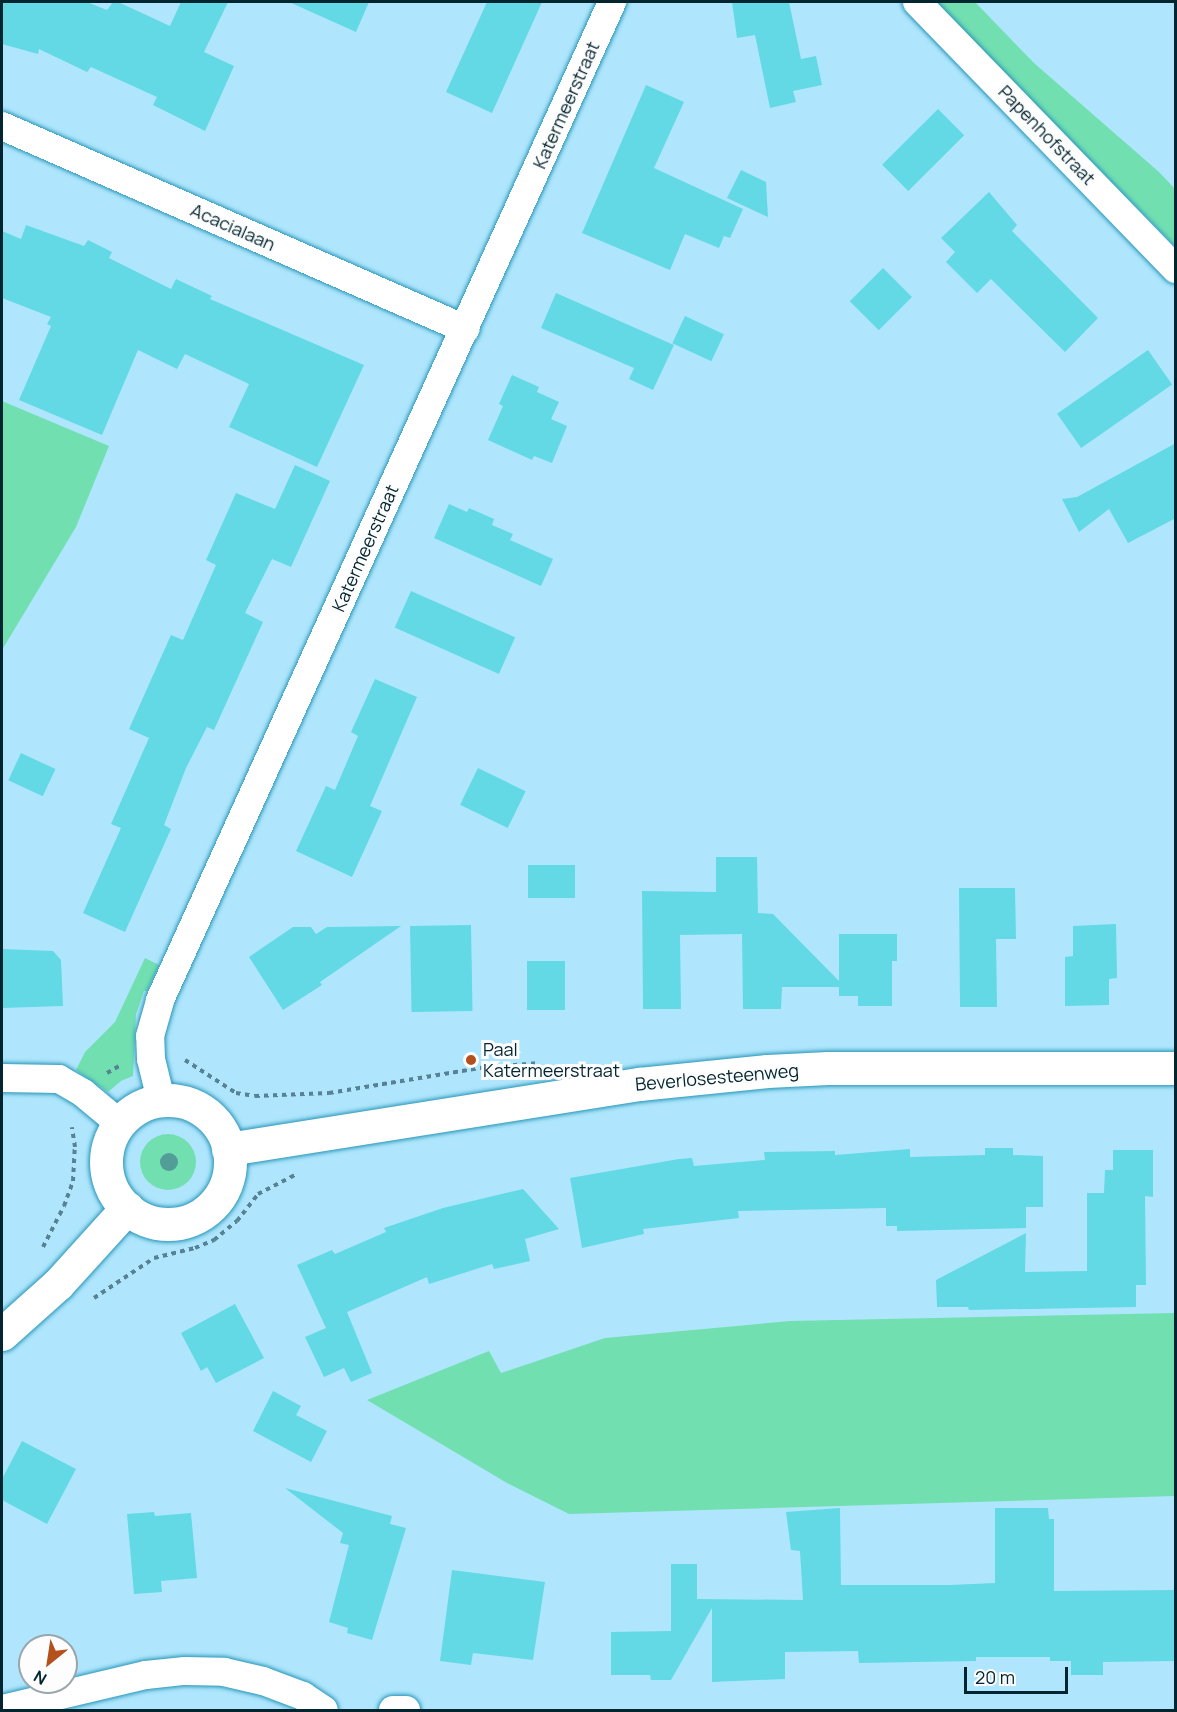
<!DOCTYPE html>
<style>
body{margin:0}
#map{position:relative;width:1177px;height:1712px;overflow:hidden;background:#afe6fd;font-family:Manrope,sans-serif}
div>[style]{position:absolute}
.green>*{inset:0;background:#72dfb1}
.round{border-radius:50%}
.building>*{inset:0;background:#62d9e4;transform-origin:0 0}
.path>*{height:4px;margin-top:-2px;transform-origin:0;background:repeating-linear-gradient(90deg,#568293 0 4.5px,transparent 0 9px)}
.roads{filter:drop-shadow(0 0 2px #2796b8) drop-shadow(0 0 2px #2796b8)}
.minor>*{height:28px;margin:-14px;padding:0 14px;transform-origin:14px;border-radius:14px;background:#fff}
.tertiary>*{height:33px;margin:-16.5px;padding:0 16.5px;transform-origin:16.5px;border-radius:16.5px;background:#fff}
.tertiary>.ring{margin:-16.5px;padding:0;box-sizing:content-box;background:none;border:33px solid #fff;border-radius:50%}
.trees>*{width:18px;height:18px;margin:-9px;border-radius:50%;background:#529d98}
.dots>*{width:16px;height:16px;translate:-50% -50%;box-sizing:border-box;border:3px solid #fdfdfd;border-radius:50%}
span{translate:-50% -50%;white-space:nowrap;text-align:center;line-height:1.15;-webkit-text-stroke:6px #fdfdfd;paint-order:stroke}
.street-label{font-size:18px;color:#032530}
.poi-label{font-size:18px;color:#032530}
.left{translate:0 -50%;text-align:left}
.frame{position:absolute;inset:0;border:3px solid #032530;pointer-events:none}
.north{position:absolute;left:18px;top:1634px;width:60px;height:60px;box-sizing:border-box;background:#fdfdfd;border:2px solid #99a7ab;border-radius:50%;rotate:210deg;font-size:16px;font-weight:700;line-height:24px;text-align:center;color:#032530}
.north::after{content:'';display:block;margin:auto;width:21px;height:27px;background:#b3501b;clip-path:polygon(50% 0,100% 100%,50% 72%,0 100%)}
.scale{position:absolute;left:964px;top:1667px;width:104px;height:27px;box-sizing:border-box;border:3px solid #032530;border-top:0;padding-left:8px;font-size:18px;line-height:21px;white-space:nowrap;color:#032530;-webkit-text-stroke:4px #fdfdfd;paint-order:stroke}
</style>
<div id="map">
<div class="green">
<div style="clip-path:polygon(935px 2px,975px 2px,1034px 63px,1159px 172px,1175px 189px,1175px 246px)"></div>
<div style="clip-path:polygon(2px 401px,109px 446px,76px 527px,2px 650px)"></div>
<div style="clip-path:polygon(145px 958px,159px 965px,147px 991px,144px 991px,136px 1014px,133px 1076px,121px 1081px,108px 1092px,76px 1070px,85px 1052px,115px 1022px)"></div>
<div class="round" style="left:140px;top:1134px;width:56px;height:56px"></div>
<div style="clip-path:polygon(1175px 1313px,1175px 1496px,569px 1514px,507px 1483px,367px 1400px,489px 1351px,501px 1373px,605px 1338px,790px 1321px)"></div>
</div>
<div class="building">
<div style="clip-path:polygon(2px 2px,87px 2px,107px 10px,113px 2px,118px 2px,170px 26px,181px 2px,228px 2px,204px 52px,234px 66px,205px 131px,153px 105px,157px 97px,91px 67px,87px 72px,39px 49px,38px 54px,2px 44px)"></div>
<div style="clip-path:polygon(289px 2px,369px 2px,356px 32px)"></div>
<div style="clip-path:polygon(487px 2px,542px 2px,492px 113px,446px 92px)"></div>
<div style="clip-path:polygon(732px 2px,789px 2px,801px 59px,816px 56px,822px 85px,793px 91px,796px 102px,770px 108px,755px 35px,737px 38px)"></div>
<div style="clip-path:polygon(646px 85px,684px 102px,654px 168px,743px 209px,730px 238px,724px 236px,719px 248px,685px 234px,670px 270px,582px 233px)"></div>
<div style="left:938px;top:109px;width:37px;height:79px;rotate:45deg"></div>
<div style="clip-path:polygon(741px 170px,766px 182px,768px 217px,727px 198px)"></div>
<div style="clip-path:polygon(989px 192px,1017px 225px,1012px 231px,1098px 318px,1065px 352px,991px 279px,977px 293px,946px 262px,955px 252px,941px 238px)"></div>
<div style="clip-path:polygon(26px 225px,84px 246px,88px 240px,112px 252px,109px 258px,171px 289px,176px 279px,212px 296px,210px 299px,364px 365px,317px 467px,229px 427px,249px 384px,185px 354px,177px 369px,138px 350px,102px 435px,19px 400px,51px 326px,47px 324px,51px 317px,2px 298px,2px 231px,21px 239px)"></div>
<div style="left:883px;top:268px;width:41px;height:47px;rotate:45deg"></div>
<div style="clip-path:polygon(556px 293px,674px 345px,653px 390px,629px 379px,634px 368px,541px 328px)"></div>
<div style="left:685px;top:316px;width:43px;height:30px;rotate:25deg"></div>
<div style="left:1148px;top:350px;width:42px;height:111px;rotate:55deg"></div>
<div style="clip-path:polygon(512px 375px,539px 387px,537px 392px,559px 402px,551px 419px,567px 426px,552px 463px,534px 456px,532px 460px,488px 440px,503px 406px,499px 404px)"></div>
<div style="clip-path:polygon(1176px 443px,1176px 518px,1128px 543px,1109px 509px,1079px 532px,1062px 499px,1077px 497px)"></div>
<div style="clip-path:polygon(295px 465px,330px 481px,291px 567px,272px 559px,245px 613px,263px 622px,214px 730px,207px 727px,186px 768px,164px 825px,171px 829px,125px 932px,83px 913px,121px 828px,111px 824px,149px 738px,129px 729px,171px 635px,183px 640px,216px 565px,206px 560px,236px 493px,275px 509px)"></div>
<div style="clip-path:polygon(449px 504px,467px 512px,469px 508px,494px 519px,492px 525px,513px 534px,510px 540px,553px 559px,541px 586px,434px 538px)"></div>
<div style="left:411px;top:591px;width:114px;height:40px;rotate:24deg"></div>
<div style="clip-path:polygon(375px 679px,417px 697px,370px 806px,382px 811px,352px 877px,296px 851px,326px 786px,335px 790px,358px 736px,351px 732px)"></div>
<div style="left:21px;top:753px;width:38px;height:30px;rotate:25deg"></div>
<div style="left:478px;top:768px;width:53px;height:41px;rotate:26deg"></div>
<div style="clip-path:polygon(716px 857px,757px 857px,758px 913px,773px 914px,839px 981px,839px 934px,897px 934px,897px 961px,892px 961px,892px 1006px,858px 1006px,858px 996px,839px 996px,839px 987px,782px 987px,781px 1009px,743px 1009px,742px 934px,680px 935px,681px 1009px,643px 1009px,642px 891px,716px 892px)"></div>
<div style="left:528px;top:865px;width:47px;height:33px"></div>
<div style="clip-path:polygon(959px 888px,1015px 888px,1016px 939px,996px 939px,997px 1007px,960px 1007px)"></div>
<div style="clip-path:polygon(1116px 924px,1117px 978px,1109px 979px,1109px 1005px,1065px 1006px,1065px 957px,1073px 956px,1073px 926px)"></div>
<div style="left:471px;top:925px;width:86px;height:61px;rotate:89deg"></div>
<div style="clip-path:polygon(401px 926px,320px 982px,322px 985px,283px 1010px,249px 957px,293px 927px,311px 927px,316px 934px,327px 927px)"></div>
<div style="clip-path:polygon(2px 949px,53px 951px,61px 960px,63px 1006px,2px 1008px)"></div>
<div style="left:527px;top:961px;width:38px;height:49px"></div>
<div style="clip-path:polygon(985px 1148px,1013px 1148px,1013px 1155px,1043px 1156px,1043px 1207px,1026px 1207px,1026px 1228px,897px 1231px,897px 1226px,886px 1226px,886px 1208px,738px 1211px,739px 1218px,643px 1229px,644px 1234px,582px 1248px,570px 1178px,679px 1159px,692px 1158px,694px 1166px,765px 1160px,764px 1152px,835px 1151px,835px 1155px,910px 1149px,910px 1157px,985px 1155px)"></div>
<div style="clip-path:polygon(1113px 1150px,1153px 1150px,1153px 1197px,1145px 1196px,1146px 1285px,1136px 1285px,1136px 1307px,969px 1310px,968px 1307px,937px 1307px,936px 1280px,1026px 1233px,1025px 1272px,1087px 1271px,1087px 1193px,1104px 1193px,1105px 1170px,1113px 1170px)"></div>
<div style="clip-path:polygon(523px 1189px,559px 1229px,525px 1239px,530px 1261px,494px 1269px,492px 1264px,429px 1284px,427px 1277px,347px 1312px,372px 1373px,351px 1382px,344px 1368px,324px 1377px,305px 1337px,326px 1328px,297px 1265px,332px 1250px,335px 1254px,386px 1232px,384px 1228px,443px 1208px)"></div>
<div style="clip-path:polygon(235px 1304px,264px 1358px,216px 1383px,207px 1367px,201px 1371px,181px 1333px)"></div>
<div style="clip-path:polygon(273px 1391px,301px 1406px,296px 1415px,327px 1431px,311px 1462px,253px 1431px)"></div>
<div style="clip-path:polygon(22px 1441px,76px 1469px,47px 1524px,2px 1500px,2px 1479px)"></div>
<div style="clip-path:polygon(285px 1488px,392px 1516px,390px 1524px,406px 1528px,372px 1640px,347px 1633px,348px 1628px,329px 1622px,349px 1545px,340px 1543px,343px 1533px)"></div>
<div style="clip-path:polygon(840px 1508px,841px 1585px,950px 1585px,995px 1583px,995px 1508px,1048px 1508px,1049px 1519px,1054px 1519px,1054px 1591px,1176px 1590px,1176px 1661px,1103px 1662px,1103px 1675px,1071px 1675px,1071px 1661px,1050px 1661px,1050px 1657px,976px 1657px,976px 1661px,859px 1663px,858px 1651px,785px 1652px,785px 1679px,712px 1682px,712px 1608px,671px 1680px,651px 1680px,650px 1675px,611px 1675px,611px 1632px,671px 1631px,671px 1564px,697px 1564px,697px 1599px,803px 1600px,800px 1551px,791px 1550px,786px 1512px)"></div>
<div style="clip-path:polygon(154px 1512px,155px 1516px,191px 1513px,197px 1578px,161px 1581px,162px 1592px,134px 1594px,127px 1514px)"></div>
<div style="clip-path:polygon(452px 1570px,545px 1582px,533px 1660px,473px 1653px,471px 1665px,440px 1661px)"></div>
</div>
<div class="path">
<div style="left:185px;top:1060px;width:61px;rotate:32.9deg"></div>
<div style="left:236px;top:1093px;width:19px;rotate:9deg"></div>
<div style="left:255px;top:1096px;width:74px;rotate:-2.3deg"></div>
<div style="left:329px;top:1093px;width:159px;rotate:-9.4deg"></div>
<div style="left:486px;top:1067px;width:54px;rotate:-4.2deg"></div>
<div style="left:107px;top:1073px;width:16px;rotate:-30deg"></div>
<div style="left:43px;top:1247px;width:46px;rotate:-62.9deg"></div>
<div style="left:64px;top:1206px;width:27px;rotate:-70deg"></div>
<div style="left:73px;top:1181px;width:34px;rotate:-87deg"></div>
<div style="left:75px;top:1147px;width:20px;rotate:-99deg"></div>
<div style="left:94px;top:1298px;width:72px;rotate:-33.7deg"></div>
<div style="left:154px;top:1258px;width:42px;rotate:-13.7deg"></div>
<div style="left:195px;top:1248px;width:21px;rotate:-23deg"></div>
<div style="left:214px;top:1240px;width:30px;rotate:-40deg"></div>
<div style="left:237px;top:1221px;width:34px;rotate:-52deg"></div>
<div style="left:258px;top:1194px;width:42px;rotate:-27.2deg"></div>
</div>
<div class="roads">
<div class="minor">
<div style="left:917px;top:2px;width:372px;rotate:45.9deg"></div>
<div style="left:2px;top:126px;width:506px;rotate:23.67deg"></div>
<div style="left:2px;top:1078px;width:57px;rotate:1deg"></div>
<div style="left:59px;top:1079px;width:28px;rotate:30deg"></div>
<div style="left:83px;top:1093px;width:47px;rotate:39.8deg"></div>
<div style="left:161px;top:1100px;width:42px;rotate:-103.7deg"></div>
<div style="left:151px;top:1059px;width:23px;rotate:-92deg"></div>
<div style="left:150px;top:1036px;width:37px;rotate:-74deg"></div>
<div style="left:160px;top:1000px;width:1096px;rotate:-65.63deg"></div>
<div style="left:2px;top:1709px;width:148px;rotate:-13.3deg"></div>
<div style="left:146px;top:1675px;width:39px;rotate:-6deg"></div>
<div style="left:185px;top:1671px;width:39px;rotate:1deg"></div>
<div style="left:224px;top:1672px;width:40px;rotate:13deg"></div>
<div style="left:263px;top:1681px;width:43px;rotate:20.6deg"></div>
<div style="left:303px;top:1696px;width:25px;rotate:34deg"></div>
<div style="left:393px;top:1710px;width:13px"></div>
</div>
<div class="tertiary">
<div class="ring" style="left:106px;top:1100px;width:91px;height:91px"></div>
<div style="left:228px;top:1149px;width:416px;rotate:-9deg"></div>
<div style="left:639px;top:1084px;width:129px;rotate:-5.8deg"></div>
<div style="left:767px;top:1071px;width:61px;rotate:-2.8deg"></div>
<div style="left:828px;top:1068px;width:348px"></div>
<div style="left:2px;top:1334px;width:75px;rotate:-41.8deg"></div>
<div style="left:58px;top:1284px;width:103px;rotate:-47.8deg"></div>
</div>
</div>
<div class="trees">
<div style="left:169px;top:1162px"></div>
</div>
<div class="dots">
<div style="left:471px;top:1060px;background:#b3501b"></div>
</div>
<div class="street-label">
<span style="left:566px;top:105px;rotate:-66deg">Katermeerstraat</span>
<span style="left:1047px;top:135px;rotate:46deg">Papenhofstraat</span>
<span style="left:233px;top:227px;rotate:24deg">Acacialaan</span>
<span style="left:365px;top:548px;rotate:-66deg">Katermeerstraat</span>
<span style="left:717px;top:1077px;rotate:-5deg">Beverlosesteenweg</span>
</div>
<div class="poi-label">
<span class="left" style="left:483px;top:1060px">Paal<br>Katermeerstraat</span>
</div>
<div class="frame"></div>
<div class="north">N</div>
<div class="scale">20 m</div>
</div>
